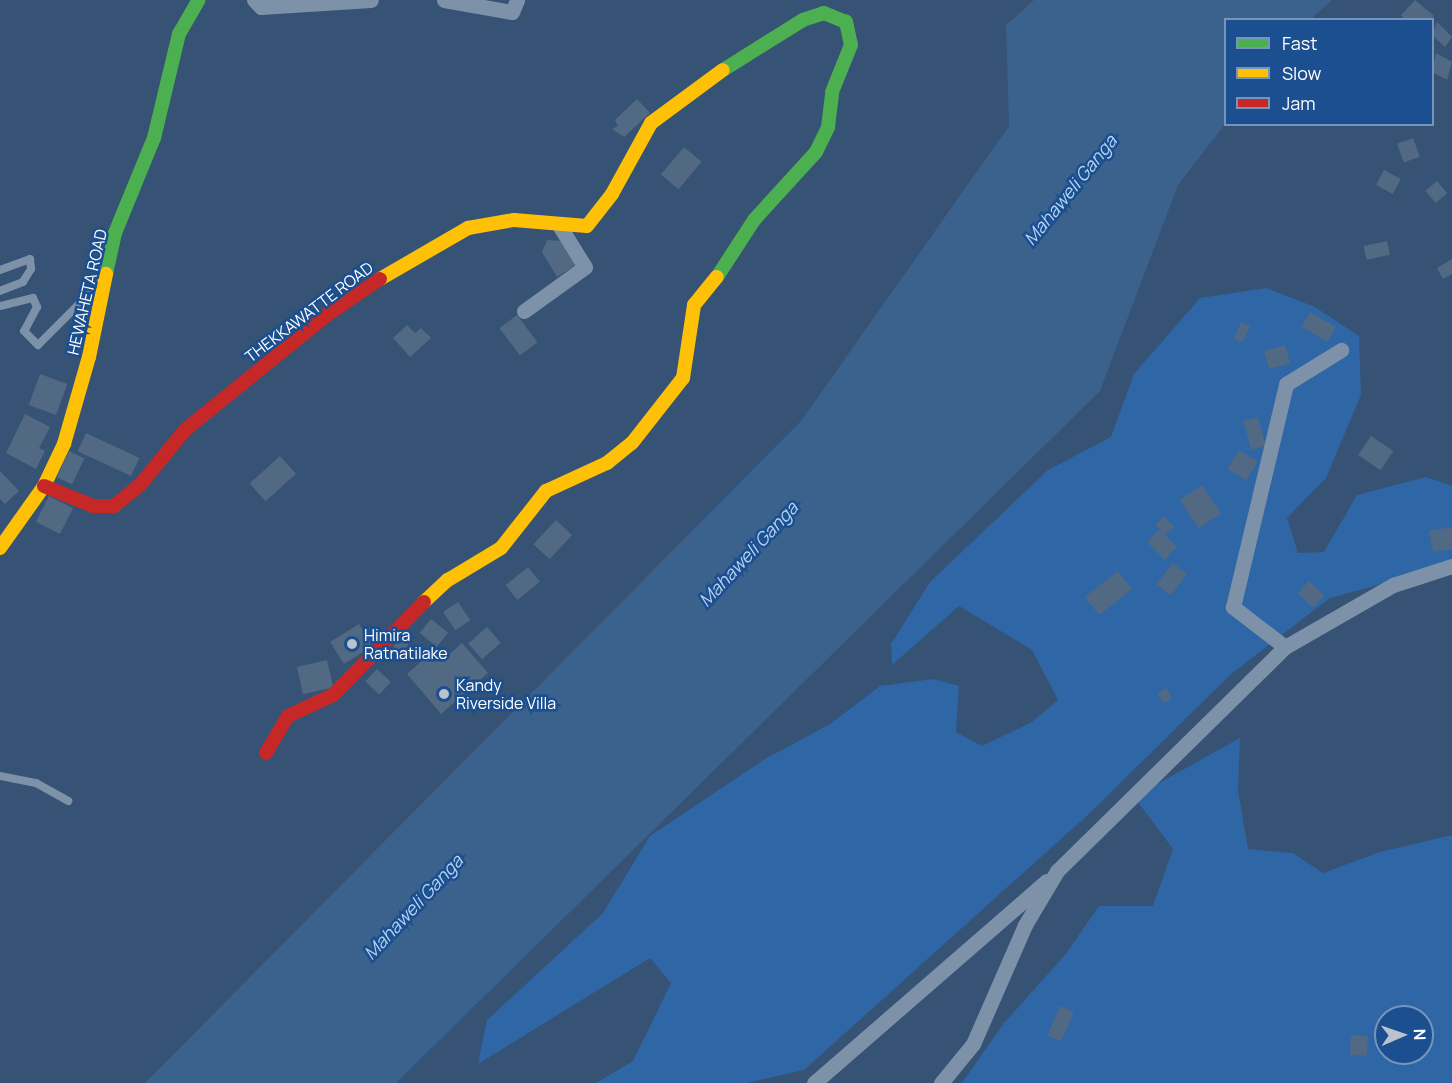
<!DOCTYPE html>
<style>
body{margin:0}
#map{position:relative;width:1452px;height:1083px;overflow:hidden;background:#365274;font-family:Manrope,sans-serif}
div>[style]{position:absolute}
.green>*{inset:0;background:#2f66a5}
.water>*{inset:0;background:#3b618d}
.building>*{inset:0;background:#526984;transform-origin:0 0}
.lane>*{height:8px;margin:-4px;padding:0 4px;transform-origin:4px;border-radius:4px;background:#7d92a8}
.street>*{height:15px;margin:-7.5px;padding:0 7.5px;transform-origin:7.5px;border-radius:7.5px;background:#7d92a8}
.fast>*{height:14px;margin:-7px;padding:0 7px;transform-origin:7px;border-radius:7px;background:#4caf50}
.slow>*{height:14px;margin:-7px;padding:0 7px;transform-origin:7px;border-radius:7px;background:#ffc107}
.jam>*{height:14px;margin:-7px;padding:0 7px;transform-origin:7px;border-radius:7px;background:#c62828}
.dots>*{width:16px;height:16px;translate:-50% -50%;box-sizing:border-box;border:3px solid #1b4f8f;border-radius:50%}
span{translate:-50% -50%;white-space:nowrap;text-align:center;line-height:1.15;-webkit-text-stroke:5px #1b4f8f;paint-order:stroke}
.street-label{font-size:16px;color:#fff}
.poi-label{font-size:16px;color:#fff}
.left{translate:0 -50%;text-align:left}
.water-label{font-size:18px;color:#b5d3f5;font-style:italic}
.legend{position:absolute;left:1224px;top:18px;width:210px;height:108px;box-sizing:border-box;background:#1b4f8f;border:2px solid #7695bc;margin:0;padding:8px 10px;list-style:none;font-size:18px;color:#fff}
.legend li{display:flex;align-items:center;gap:12px;height:30px}
.legend b{width:30px;border:2px solid #7695bc}
.north{position:absolute;left:1374px;top:1005px;width:60px;height:60px;box-sizing:border-box;background:#1b4f8f;border:2px solid #7695bc;border-radius:50%;rotate:88deg;font-size:16px;font-weight:700;line-height:24px;text-align:center;color:#fff}
.north::after{content:'';display:block;margin:auto;width:21px;height:27px;background:#b9c2ce;clip-path:polygon(50% 0,100% 100%,50% 72%,0 100%)}
</style>
<div id="map">
<div class="green">
<div style="clip-path:polygon(1266px 288px,1315px 307px,1359px 336px,1361px 395px,1326px 478px,1287px 518px,1298px 553px,1324px 552px,1357px 495px,1426px 477px,1452px 486px,1452px 565px,1330px 598px,1231px 674px,1091px 812px,804px 1070px,746px 1083px,596px 1083px,633px 1061px,671px 983px,650px 958px,478px 1064px,487px 1020px,603px 913px,650px 836px,765px 759px,830px 724px,880px 686px,933px 679px,959px 686px,956px 732px,982px 746px,1032px 722px,1058px 700px,1032px 650px,959px 606px,892px 665px,891px 644px,930px 582px,1048px 470px,1111px 437px,1134px 374px,1200px 298px)"></div>
<div style="clip-path:polygon(evenodd,1240px 738px,1238px 790px,1248px 849px,1293px 853px,1323px 873px,1380px 852px,1452px 835px,1452px 1083px,962px 1083px,1004px 1023px,1065px 955px,1099px 906px,1153px 906px,1173px 849px,1134px 797px,1240px 738px,1386px 1017px,1422px 1017px,1422px 1053px,1386px 1053px,1386px 1017px)"></div>
</div>
<div class="water">
<div style="clip-path:polygon(1034px 0,1332px 0,1311px 19px,1226px 20px,1225px 124px,1178px 185px,1100px 391px,396px 1083px,145px 1083px,801px 421px,1009px 126px,1006px 25px)"></div>
</div>
<div class="building">
<div style="clip-path:polygon(1415px 0,1434px 16px,1431px 20px,1405px 20px,1401px 15px)"></div>
<div style="clip-path:polygon(1437px 22px,1452px 37px,1445px 47px,1432px 35px)"></div>
<div style="clip-path:polygon(1436px 53px,1452px 62px,1447px 80px,1432px 72px)"></div>
<div style="clip-path:polygon(637px 99px,650px 113px,624px 137px,612px 129px,618px 126px,615px 120px)"></div>
<div style="left:1413px;top:138px;width:20px;height:17px;rotate:70deg"></div>
<div style="left:684px;top:147px;width:23px;height:36px;rotate:40deg"></div>
<div style="left:1384px;top:170px;width:19px;height:17px;rotate:28deg"></div>
<div style="left:1437px;top:181px;width:16px;height:15px;rotate:50deg"></div>
<div style="clip-path:polygon(547px 240px,562px 241px,576px 265px,557px 277px,542px 252px)"></div>
<div style="left:1387px;top:241px;width:14px;height:24px;rotate:78deg"></div>
<div style="clip-path:polygon(1452px 259px,1452px 274px,1443px 279px,1437px 268px)"></div>
<div style="left:1310px;top:312px;width:30px;height:17px;rotate:30deg"></div>
<div style="left:517px;top:315px;width:34px;height:22px;rotate:53deg"></div>
<div style="left:1241px;top:322px;width:10px;height:18px;rotate:24deg"></div>
<div style="clip-path:polygon(407px 325px,415px 333px,421px 328px,431px 338px,410px 357px,393px 338px)"></div>
<div style="left:1285px;top:345px;width:19px;height:22px;rotate:74deg"></div>
<div style="left:40px;top:374px;width:29px;height:33px;rotate:20deg"></div>
<div style="clip-path:polygon(25px 414px,50px 427px,39px 448px,45px 451px,36px 469px,6px 453px)"></div>
<div style="left:1258px;top:417px;width:30px;height:15px;rotate:75deg"></div>
<div style="left:86px;top:433px;width:59px;height:20px;rotate:25deg"></div>
<div style="left:1371px;top:436px;width:27px;height:23px;rotate:34deg"></div>
<div style="left:1239px;top:450px;width:22px;height:22px;rotate:32deg"></div>
<div style="left:69px;top:451px;width:17px;height:29px;rotate:25deg"></div>
<div style="left:280px;top:456px;width:24px;height:41px;rotate:48deg"></div>
<div style="clip-path:polygon(0 471px,19px 491px,5px 504px,0 499px)"></div>
<div style="left:1202px;top:485px;width:34px;height:27px;rotate:56deg"></div>
<div style="left:49px;top:496px;width:27px;height:29px;rotate:27deg"></div>
<div style="clip-path:polygon(1164px 516px,1174px 527px,1165px 535px,1177px 547px,1165px 560px,1147px 542px,1160px 529px,1155px 525px)"></div>
<div style="left:556px;top:520px;width:22px;height:33px;rotate:43deg"></div>
<div style="clip-path:polygon(1452px 527px,1452px 549px,1433px 552px,1429px 531px)"></div>
<div style="left:1173px;top:563px;width:18px;height:27px;rotate:38deg"></div>
<div style="left:528px;top:567px;width:19px;height:29px;rotate:51deg"></div>
<div style="left:1118px;top:571px;width:23px;height:42px;rotate:52deg"></div>
<div style="left:1309px;top:581px;width:21px;height:17px;rotate:43deg"></div>
<div style="left:458px;top:602px;width:22px;height:18px;rotate:56deg"></div>
<div style="left:431px;top:619px;width:22px;height:18px;rotate:39deg"></div>
<div style="left:359px;top:624px;width:26px;height:34px;rotate:58deg"></div>
<div style="left:487px;top:627px;width:21px;height:25px;rotate:49deg"></div>
<div style="left:399px;top:638px;width:14px;height:18px;rotate:34deg"></div>
<div style="clip-path:polygon(462px 643px,488px 673px,441px 714px,407px 674px,432px 652px,441px 662px)"></div>
<div style="left:327px;top:660px;width:28px;height:31px;rotate:77deg"></div>
<div style="left:377px;top:669px;width:19px;height:17px;rotate:43deg"></div>
<div style="left:1166px;top:688px;width:12px;height:10px;rotate:59deg"></div>
<div style="left:1060px;top:1006px;width:15px;height:32px;rotate:23deg"></div>
<div style="left:1351px;top:1035px;width:17px;height:20px;rotate:3deg"></div>
</div>
<div class="lane">
<div style="left:0;top:270px;width:32px;rotate:-20deg"></div>
<div style="left:30px;top:259px;width:10px;rotate:84deg"></div>
<div style="left:31px;top:269px;width:15px;rotate:122deg"></div>
<div style="left:23px;top:282px;width:25px;rotate:159deg"></div>
<div style="left:0;top:306px;width:34px;rotate:-14deg"></div>
<div style="left:33px;top:298px;width:10px;rotate:66deg"></div>
<div style="left:37px;top:307px;width:27px;rotate:118deg"></div>
<div style="left:24px;top:331px;width:20px;rotate:45deg"></div>
<div style="left:38px;top:345px;width:82px;rotate:-45deg"></div>
<div style="left:0;top:776px;width:37px;rotate:11deg"></div>
<div style="left:36px;top:783px;width:37px;rotate:29deg"></div>
</div>
<div class="street">
<div style="left:254px;top:0;width:10px;rotate:45deg"></div>
<div style="left:261px;top:7px;width:110px;rotate:-3.6deg"></div>
<div style="left:444px;top:0;width:69px;rotate:10deg"></div>
<div style="left:512px;top:12px;width:13px;rotate:-67deg"></div>
<div style="left:524px;top:311px;width:75px;rotate:-35.8deg"></div>
<div style="left:585px;top:267px;width:49px;rotate:-121.8deg"></div>
<div style="left:1285px;top:647px;width:66px;rotate:-142.4deg"></div>
<div style="left:1233px;top:607px;width:229px;rotate:-76.6deg"></div>
<div style="left:1286px;top:384px;width:65px;rotate:-31.7deg"></div>
<div style="left:814px;top:1083px;width:308px;rotate:-41deg"></div>
<div style="left:941px;top:1083px;width:50px;rotate:-50.6deg"></div>
<div style="left:973px;top:1044px;width:130px;rotate:-66.4deg"></div>
<div style="left:1025px;top:925px;width:63px;rotate:-59.3deg"></div>
<div style="left:1057px;top:871px;width:320px;rotate:-44.5deg"></div>
<div style="left:1285px;top:647px;width:125px;rotate:-29.9deg"></div>
<div style="left:1393px;top:585px;width:62px;rotate:-17.9deg"></div>
</div>
<div class="fast">
<div style="left:106px;top:274px;width:42px;rotate:-77.6deg"></div>
<div style="left:115px;top:233px;width:103px;rotate:-67.7deg"></div>
<div style="left:154px;top:138px;width:107px;rotate:-76.5deg"></div>
<div style="left:179px;top:34px;width:39px;rotate:-60deg"></div>
<div style="left:717px;top:277px;width:68px;rotate:-57deg"></div>
<div style="left:754px;top:220px;width:92px;rotate:-47.6deg"></div>
<div style="left:816px;top:152px;width:28px;rotate:-64deg"></div>
<div style="left:828px;top:127px;width:35px;rotate:-83deg"></div>
<div style="left:832px;top:92px;width:51px;rotate:-68deg"></div>
<div style="left:851px;top:45px;width:24px;rotate:-102deg"></div>
<div style="left:846px;top:22px;width:24px;rotate:-158deg"></div>
<div style="left:824px;top:13px;width:22px;rotate:162deg"></div>
<div style="left:803px;top:20px;width:94px;rotate:148deg"></div>
</div>
<div class="slow">
<div style="left:380px;top:279px;width:102px;rotate:-30.1deg"></div>
<div style="left:468px;top:228px;width:47px;rotate:-9.9deg"></div>
<div style="left:514px;top:220px;width:73px;rotate:4.7deg"></div>
<div style="left:587px;top:226px;width:41px;rotate:-52deg"></div>
<div style="left:612px;top:194px;width:81px;rotate:-61.2deg"></div>
<div style="left:651px;top:123px;width:89px;rotate:-36.4deg"></div>
<div style="left:0;top:548px;width:76px;rotate:-54.6deg"></div>
<div style="left:44px;top:486px;width:47px;rotate:-64.5deg"></div>
<div style="left:64px;top:444px;width:91px;rotate:-74deg"></div>
<div style="left:89px;top:357px;width:85px;rotate:-78.4deg"></div>
<div style="left:424px;top:602px;width:33px;rotate:-43deg"></div>
<div style="left:448px;top:580px;width:62px;rotate:-31.1deg"></div>
<div style="left:501px;top:548px;width:73px;rotate:-51.7deg"></div>
<div style="left:546px;top:491px;width:67px;rotate:-24.7deg"></div>
<div style="left:607px;top:463px;width:32px;rotate:-39deg"></div>
<div style="left:632px;top:443px;width:83px;rotate:-51.9deg"></div>
<div style="left:683px;top:378px;width:74px;rotate:-81.4deg"></div>
<div style="left:694px;top:305px;width:36px;rotate:-51deg"></div>
</div>
<div class="jam">
<div style="left:44px;top:486px;width:53px;rotate:22.2deg"></div>
<div style="left:93px;top:506px;width:21px"></div>
<div style="left:114px;top:506px;width:33px;rotate:-39deg"></div>
<div style="left:140px;top:485px;width:71px;rotate:-50.7deg"></div>
<div style="left:185px;top:430px;width:183px;rotate:-39deg"></div>
<div style="left:327px;top:315px;width:64px;rotate:-34.2deg"></div>
<div style="left:266px;top:753px;width:43px;rotate:-59.3deg"></div>
<div style="left:288px;top:716px;width:50px;rotate:-25deg"></div>
<div style="left:333px;top:695px;width:130px;rotate:-45.6deg"></div>
</div>
<div class="dots">
<div style="left:352px;top:644px;background:#b9c2ce"></div>
<div style="left:444px;top:694px;background:#b9c2ce"></div>
</div>
<div class="street-label">
<span style="left:87px;top:292px;rotate:-77deg">HEWAHETA ROAD</span>
<span style="left:309px;top:312px;rotate:-37deg">THEKKAWATTE ROAD</span>
</div>
<div class="poi-label">
<span class="left" style="left:364px;top:644px">Himira<br>Ratnatilake</span>
<span class="left" style="left:456px;top:694px">Kandy<br>Riverside Villa</span>
</div>
<div class="water-label">
<span style="left:1070px;top:190px;rotate:-51deg">Mahaweli Ganga</span>
<span style="left:748px;top:554px;rotate:-47deg">Mahaweli Ganga</span>
<span style="left:413px;top:907px;rotate:-47deg">Mahaweli Ganga</span>
</div>
<ul class="legend">
<li><b style="height:8px;background:#4caf50"></b>Fast</li>
<li><b style="height:8px;background:#ffc107"></b>Slow</li>
<li><b style="height:8px;background:#c62828"></b>Jam</li>
</ul>
<div class="north">N</div>
</div>
